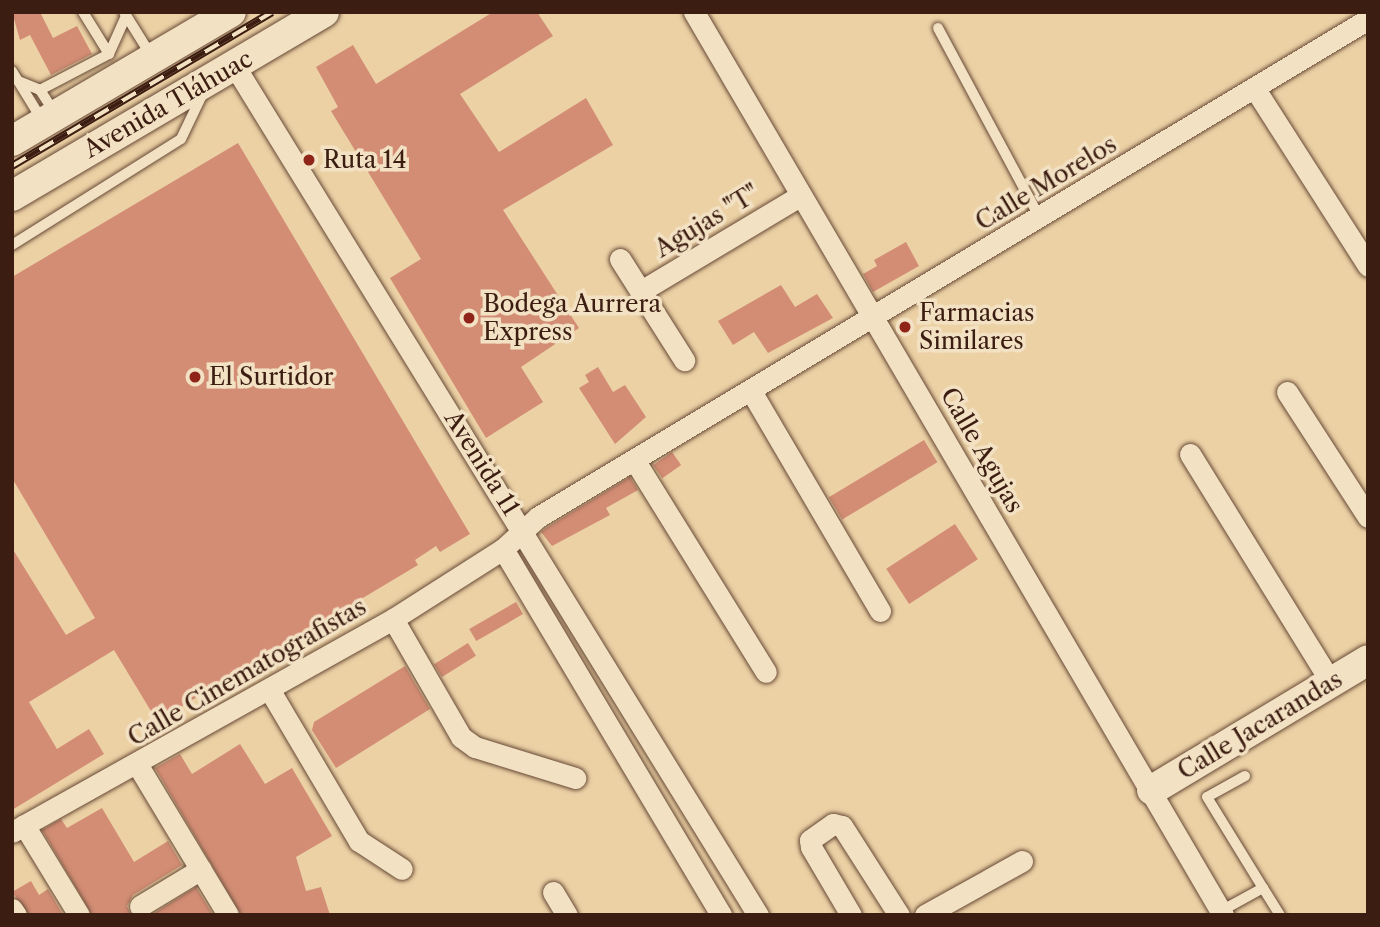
<!DOCTYPE html>
<meta charset="utf-8">
<style>
body{margin:0}
#map{position:relative;width:1380px;height:927px;overflow:hidden;background:#ecd1a5;font-family:"Libre Caslon Text",serif}
div>[style]{position:absolute}
.building>*{inset:0;background:#d38d75;transform-origin:0 0}
.roads{filter:drop-shadow(0 0 2px #674a36) drop-shadow(0 0 2px #674a36)}
.lane>*{height:10px;margin:-5px;padding:0 5px;transform-origin:5px;border-radius:5px;background:#f3e1c4}
.street>*{height:21px;margin:-10.5px;padding:0 10.5px;transform-origin:10.5px;border-radius:10.5px;background:#f3e1c4}
.secondary>*{height:30px;margin:-15px;padding:0 15px;transform-origin:15px;border-radius:15px;background:#f3e1c4}
.rail>*{height:8px;margin-top:-4px;transform-origin:0;background:repeating-linear-gradient(90deg,#f3e1c4 0 16px,#3b1d11 0 32px);box-sizing:border-box;border-block:2px solid #3b1d11}
.dots>*{width:19px;height:19px;translate:-50% -50%;box-sizing:border-box;border:4px solid #f3e1c4;border-radius:50%}
span{translate:-50% -50%;white-space:nowrap;text-align:center;line-height:1.15;-webkit-text-stroke:7px #f3e1c4;paint-order:stroke}
.street-label{font-size:24px;color:#3b1d11}
.poi-label{font-size:24px;color:#3b1d11}
.left{translate:0 -50%;text-align:left}
.frame{position:absolute;inset:0;border:14px solid #3b1d11;pointer-events:none}
</style>
<div id="map">
<div class="building">
<div style="clip-path:polygon(12px 12px,40px 12px,53px 38px,77px 26px,92px 54px,51px 75px,30px 35px,20px 40px)"></div>
<div style="clip-path:polygon(493px 12px,537px 12px,553px 36px,460px 94px,499px 152px,586px 98px,613px 145px,503px 210px,579px 328px,521px 367px,543px 402px,486px 438px,390px 278px,421px 259px,331px 111px,338px 107px,316px 67px,353px 45px,376px 84px)"></div>
<div style="clip-path:polygon(238px 143px,470px 534px,440px 552px,436px 546px,415px 560px,418px 565px,157px 721px,114px 650px,29px 702px,57px 749px,89px 729px,104px 754px,12px 810px,12px 548px,66px 635px,95px 618px,12px 478px,12px 277px)"></div>
<div style="clip-path:polygon(906px 242px,919px 266px,873px 292px,863px 274px,877px 266px,874px 260px)"></div>
<div style="clip-path:polygon(781px 285px,795px 307px,817px 294px,833px 318px,768px 353px,754px 332px,733px 345px,718px 321px)"></div>
<div style="clip-path:polygon(598px 367px,613px 392px,625px 385px,646px 417px,615px 444px,579px 388px,589px 382px,585px 375px)"></div>
<div style="left:924px;top:440px;width:26px;height:111px;rotate:59deg"></div>
<div style="left:672px;top:452px;width:16px;height:23px;rotate:55deg"></div>
<div style="clip-path:polygon(630px 477px,638px 490px,606px 508px,610px 515px,552px 546px,541px 532px,546px 528px)"></div>
<div style="left:955px;top:524px;width:42px;height:82px;rotate:57deg"></div>
<div style="left:516px;top:602px;width:14px;height:54px;rotate:60deg"></div>
<div style="left:468px;top:643px;width:15px;height:40px;rotate:58deg"></div>
<div style="clip-path:polygon(405px 666px,430px 709px,336px 768px,312px 730px,314px 722px)"></div>
<div style="clip-path:polygon(240px 744px,265px 784px,292px 768px,332px 836px,296px 857px,306px 891px,321px 887px,330px 915px,241px 915px,155px 768px,180px 754px,192px 774px)"></div>
<div style="clip-path:polygon(102px 808px,134px 862px,168px 841px,182px 865px,133px 895px,127px 906px,131px 915px,92px 915px,42px 830px,61px 819px,67px 828px)"></div>
<div style="clip-path:polygon(31px 881px,39px 895px,48px 889px,63px 915px,29px 915px,12px 892px)"></div>
<div style="clip-path:polygon(196px 887px,213px 915px,151px 915px)"></div>
</div>
<div class="roads">
<div class="lane">
<div style="left:124px;top:12px;width:53px;rotate:58.1deg"></div>
<div style="left:938px;top:28px;width:213px;rotate:61.8deg"></div>
<div style="left:109px;top:54px;width:42px;rotate:-65.9deg"></div>
<div style="left:12px;top:71px;width:57px;rotate:58.5deg"></div>
<div style="left:18px;top:81px;width:24px;rotate:22deg"></div>
<div style="left:40px;top:90px;width:30px;rotate:57deg"></div>
<div style="left:40px;top:90px;width:78px;rotate:-27.6deg"></div>
<div style="left:109px;top:54px;width:49px;rotate:-121.8deg"></div>
<div style="left:12px;top:245px;width:199px;rotate:-32.1deg"></div>
<div style="left:181px;top:139px;width:53px;rotate:-64.4deg"></div>
<div style="left:1245px;top:776px;width:43px;rotate:151.1deg"></div>
<div style="left:1207px;top:797px;width:107px;rotate:58.4deg"></div>
<div style="left:1221px;top:911px;width:48px;rotate:-28.7deg"></div>
<div style="left:1263px;top:888px;width:32px;rotate:58deg"></div>
</div>
<div class="street">
<div style="left:694px;top:12px;width:1047px;rotate:59.64deg"></div>
<div style="left:234px;top:65px;width:999px;rotate:58.35deg"></div>
<div style="left:1255px;top:89px;width:210px;rotate:57.4deg"></div>
<div style="left:620px;top:259px;width:120px;rotate:57.6deg"></div>
<div style="left:641px;top:291px;width:185px;rotate:-30.9deg"></div>
<div style="left:751px;top:391px;width:255px;rotate:59.6deg"></div>
<div style="left:1287px;top:392px;width:149px;rotate:57.1deg"></div>
<div style="left:1190px;top:454px;width:268px;rotate:58.3deg"></div>
<div style="left:635px;top:461px;width:248px;rotate:58.2deg"></div>
<div style="left:503px;top:549px;width:426px;rotate:59.2deg"></div>
<div style="left:393px;top:619px;width:136px;rotate:60deg"></div>
<div style="left:461px;top:737px;width:17px;rotate:36deg"></div>
<div style="left:475px;top:747px;width:105px;rotate:17.2deg"></div>
<div style="left:269px;top:689px;width:177px;rotate:59.4deg"></div>
<div style="left:359px;top:841px;width:51px;rotate:33.1deg"></div>
<div style="left:137px;top:764px;width:176px;rotate:58.9deg"></div>
<div style="left:24px;top:825px;width:105px;rotate:58.6deg"></div>
<div style="left:12px;top:832px;width:436px;rotate:-29.2deg"></div>
<div style="left:393px;top:619px;width:130px;rotate:-32.5deg"></div>
<div style="left:503px;top:549px;width:47px;rotate:-42.4deg"></div>
<div style="left:538px;top:517px;width:968px;rotate:-30.96deg"></div>
<div style="left:553px;top:892px;width:27px;rotate:59deg"></div>
<div style="left:140px;top:906px;width:71px;rotate:-31.2deg"></div>
<div style="left:12px;top:909px;width:7px;rotate:56deg"></div>
<div style="left:851px;top:915px;width:79px;rotate:-120.5deg"></div>
<div style="left:811px;top:847px;width:7px;rotate:-98deg"></div>
<div style="left:810px;top:840px;width:28px;rotate:-35deg"></div>
<div style="left:833px;top:824px;width:9px;rotate:13deg"></div>
<div style="left:842px;top:826px;width:106px;rotate:57.4deg"></div>
<div style="left:925px;top:915px;width:111px;rotate:-29.1deg"></div>
</div>
<div class="secondary">
<div style="left:12px;top:141px;width:254px;rotate:-30.5deg"></div>
<div style="left:12px;top:196px;width:362px;rotate:-30.5deg"></div>
<div style="left:1152px;top:790px;width:252px;rotate:-31deg"></div>
</div>
</div>
<div class="rail">
<div style="left:12px;top:166px;width:302px;rotate:-30.6deg"></div>
</div>
<div class="dots">
<div style="left:309px;top:160px;background:#8f2418"></div>
<div style="left:469px;top:318px;background:#8f2418"></div>
<div style="left:905px;top:327px;background:#8f2418"></div>
<div style="left:195px;top:377px;background:#8f2418"></div>
</div>
<div class="street-label">
<span style="left:168px;top:104px;rotate:-30deg">Avenida Tláhuac</span>
<span style="left:1046px;top:183px;rotate:-31deg">Calle Morelos</span>
<span style="left:707px;top:221px;rotate:-31deg">Agujas "T"</span>
<span style="left:982px;top:450px;rotate:60deg">Calle Agujas</span>
<span style="left:482px;top:463px;rotate:58deg">Avenida 11</span>
<span style="left:247px;top:672px;rotate:-30deg">Calle Cinematografistas</span>
<span style="left:1260px;top:725px;rotate:-31deg">Calle Jacarandas</span>
</div>
<div class="poi-label">
<span class="left" style="left:323px;top:160px">Ruta 14</span>
<span class="left" style="left:483px;top:318px">Bodega Aurrera<br>Express</span>
<span class="left" style="left:919px;top:327px">Farmacias<br>Similares</span>
<span class="left" style="left:209px;top:377px">El Surtidor</span>
</div>
<div class="frame"></div>
</div>
